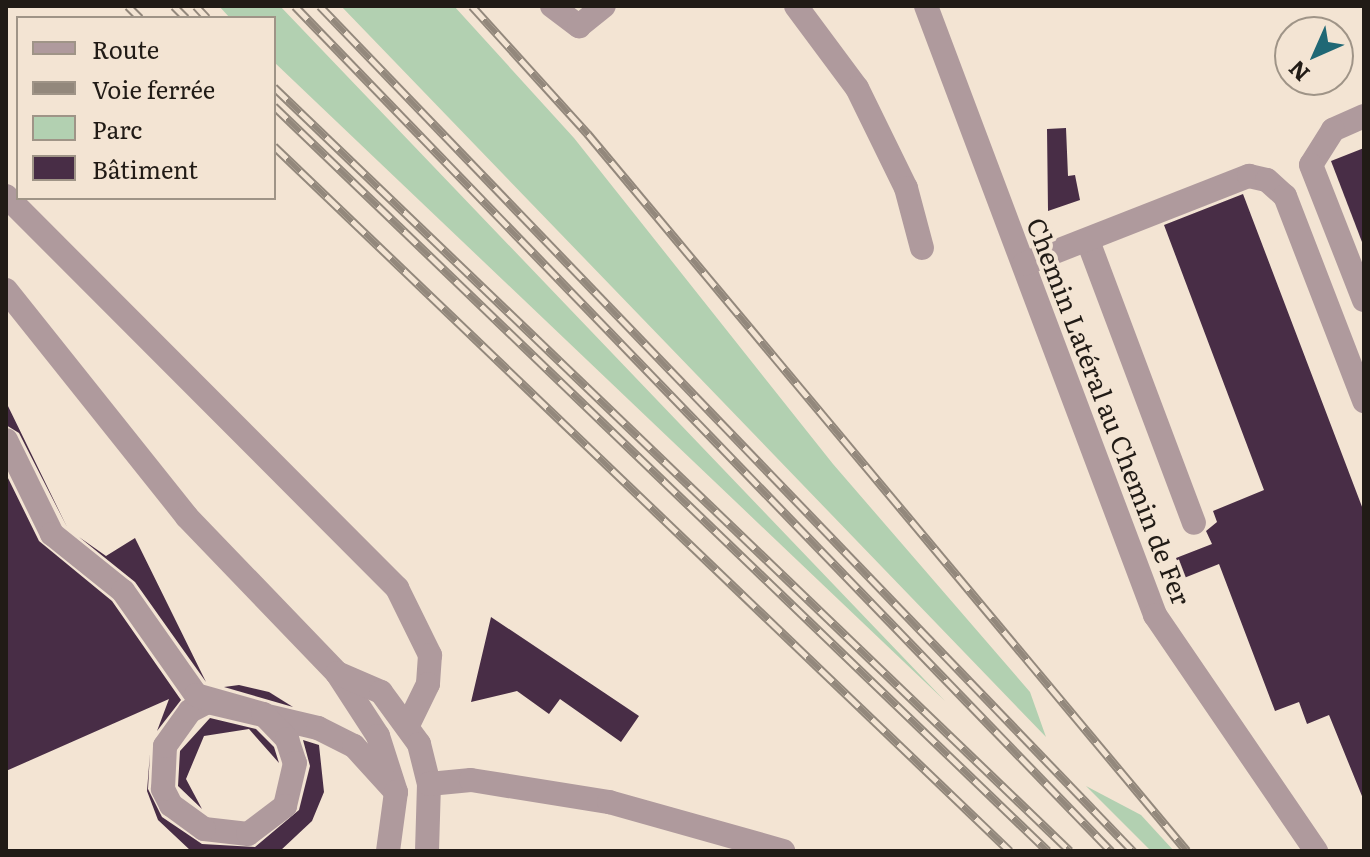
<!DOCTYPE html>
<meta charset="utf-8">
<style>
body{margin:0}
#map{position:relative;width:1370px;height:857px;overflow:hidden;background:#f3e4d3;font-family:Literata,serif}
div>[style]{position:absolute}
.green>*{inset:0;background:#b2d0b1}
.building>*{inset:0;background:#482d46}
.minor>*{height:24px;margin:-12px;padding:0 12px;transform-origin:12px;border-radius:12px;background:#af9a9d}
.rail>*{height:9px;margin-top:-4.5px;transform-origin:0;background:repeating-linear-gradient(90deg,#f3e4d3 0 18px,#93887c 0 36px);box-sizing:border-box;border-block:2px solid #93887c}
.minor-bridge>*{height:24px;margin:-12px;padding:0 12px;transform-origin:12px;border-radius:12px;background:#af9a9d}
span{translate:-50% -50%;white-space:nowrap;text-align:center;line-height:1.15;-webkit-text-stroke:8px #f3e4d3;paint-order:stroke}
.street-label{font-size:26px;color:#211b16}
.frame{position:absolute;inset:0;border:8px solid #211b16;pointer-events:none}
.legend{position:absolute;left:16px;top:16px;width:260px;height:184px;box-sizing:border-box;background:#f3e4d3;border:2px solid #9f9487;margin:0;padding:10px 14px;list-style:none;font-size:24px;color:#211b16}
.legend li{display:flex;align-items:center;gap:16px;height:40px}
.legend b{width:40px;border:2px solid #9f9487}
.north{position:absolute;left:1274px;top:16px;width:80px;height:80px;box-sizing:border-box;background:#f3e4d3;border:2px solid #9f9487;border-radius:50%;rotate:225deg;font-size:22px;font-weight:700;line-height:32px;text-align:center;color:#211b16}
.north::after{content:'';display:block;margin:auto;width:28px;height:36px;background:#206875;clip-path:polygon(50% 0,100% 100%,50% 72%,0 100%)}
</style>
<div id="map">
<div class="green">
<div style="clip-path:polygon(219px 6px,280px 6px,945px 701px,274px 62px,274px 18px,230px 18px)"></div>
<div style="clip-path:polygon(341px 6px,454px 6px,574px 138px,833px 464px,1030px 692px,1046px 737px)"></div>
<div style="clip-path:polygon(1086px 786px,1141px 815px,1174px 851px,1151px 851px)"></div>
</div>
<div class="building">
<div style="clip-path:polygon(1066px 128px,1068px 176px,1075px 175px,1080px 200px,1048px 211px,1047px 129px)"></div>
<div style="clip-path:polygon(1364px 148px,1364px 242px,1362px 242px,1331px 161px)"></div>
<div style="clip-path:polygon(1243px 194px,1364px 512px,1364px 801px,1329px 715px,1307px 724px,1299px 702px,1275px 711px,1219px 564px,1184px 578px,1176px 558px,1212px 544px,1206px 531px,1217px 522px,1213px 511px,1264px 490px,1164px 225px)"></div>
<div style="clip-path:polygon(6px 402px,67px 527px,19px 433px,6px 425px)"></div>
<div style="clip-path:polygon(6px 474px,39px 541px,112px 601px,181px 700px,157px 731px,169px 699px,6px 771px)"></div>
<div style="clip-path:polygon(79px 537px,106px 556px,135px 538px,206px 682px,135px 582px)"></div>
<div style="clip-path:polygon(491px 617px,639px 716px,621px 742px,560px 699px,549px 714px,517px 691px,471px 702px)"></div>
<div style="clip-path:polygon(239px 685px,269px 692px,293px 707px,224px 687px)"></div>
<div style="clip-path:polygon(210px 718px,256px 729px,274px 747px,279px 763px,249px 729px,204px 736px,186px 779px,202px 809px,178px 786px,180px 751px)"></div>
<div style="clip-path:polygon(303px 740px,319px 745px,324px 792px,312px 821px,280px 851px,191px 851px,158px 820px,147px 791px,150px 753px,148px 789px,162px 817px,202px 844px,255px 847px,299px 810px,310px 766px)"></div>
</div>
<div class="minor">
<div style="left:552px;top:6px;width:34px;rotate:37deg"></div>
<div style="left:579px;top:26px;width:32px;rotate:-39deg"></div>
<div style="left:796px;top:6px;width:102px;rotate:53.4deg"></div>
<div style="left:857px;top:88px;width:111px;rotate:63.9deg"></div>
<div style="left:906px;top:188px;width:62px;rotate:75.1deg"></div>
<div style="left:926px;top:6px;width:651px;rotate:69.39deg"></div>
<div style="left:1155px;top:615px;width:286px;rotate:55.7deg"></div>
<div style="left:1364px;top:116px;width:34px;rotate:156deg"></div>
<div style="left:1333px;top:130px;width:41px;rotate:122.2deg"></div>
<div style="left:1311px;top:165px;width:145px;rotate:68.6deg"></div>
<div style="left:6px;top:196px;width:554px;rotate:45.07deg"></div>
<div style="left:397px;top:588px;width:75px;rotate:63.8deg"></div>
<div style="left:430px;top:655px;width:29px;rotate:94deg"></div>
<div style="left:428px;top:684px;width:43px;rotate:116deg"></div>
<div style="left:1088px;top:241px;width:301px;rotate:69.4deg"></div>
<div style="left:1024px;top:264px;width:242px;rotate:-21.4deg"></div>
<div style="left:1249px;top:176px;width:18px;rotate:13deg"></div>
<div style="left:1267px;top:180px;width:24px;rotate:42deg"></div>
<div style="left:1285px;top:196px;width:220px;rotate:68.9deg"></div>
<div style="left:6px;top:290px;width:290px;rotate:51.4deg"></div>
<div style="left:187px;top:517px;width:216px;rotate:46.1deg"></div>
<div style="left:337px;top:673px;width:75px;rotate:56.9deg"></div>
<div style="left:378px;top:736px;width:59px;rotate:72.2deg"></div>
<div style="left:337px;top:673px;width:48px;rotate:23.4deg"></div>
<div style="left:381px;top:692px;width:64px;rotate:53.8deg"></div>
<div style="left:419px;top:744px;width:41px;rotate:76deg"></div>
<div style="left:429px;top:784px;width:67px;rotate:91.7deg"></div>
<div style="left:429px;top:784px;width:42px;rotate:-5.4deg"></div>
<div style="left:471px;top:780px;width:140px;rotate:9.1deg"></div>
<div style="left:609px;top:802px;width:181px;rotate:15.7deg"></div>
<div style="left:248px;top:834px;width:44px;rotate:-173.5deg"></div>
<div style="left:204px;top:829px;width:41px;rotate:-144deg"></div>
<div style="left:171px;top:805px;width:18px;rotate:-117deg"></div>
<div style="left:163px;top:789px;width:43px;rotate:-87.3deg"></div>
<div style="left:165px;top:746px;width:43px;rotate:-54.5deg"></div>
<div style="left:190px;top:711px;width:20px;rotate:-27deg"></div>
<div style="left:208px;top:702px;width:113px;rotate:13.3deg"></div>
<div style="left:318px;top:728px;width:40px;rotate:26.6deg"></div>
<div style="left:354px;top:746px;width:62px;rotate:47.6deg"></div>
<div style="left:396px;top:792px;width:60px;rotate:97.7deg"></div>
</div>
<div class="rail">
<div style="left:128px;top:6px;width:17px;rotate:45deg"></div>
<div style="left:174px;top:6px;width:17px;rotate:45deg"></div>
<div style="left:196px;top:6px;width:16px;rotate:47deg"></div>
<div style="left:295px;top:6px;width:1175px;rotate:46deg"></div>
<div style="left:320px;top:6px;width:1173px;rotate:46.11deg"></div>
<div style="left:472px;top:6px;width:173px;rotate:47.8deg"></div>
<div style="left:588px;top:134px;width:934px;rotate:50.12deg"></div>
<div style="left:274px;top:87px;width:1103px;rotate:43.82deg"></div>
<div style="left:274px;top:106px;width:1074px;rotate:43.91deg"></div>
<div style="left:274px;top:146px;width:1019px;rotate:43.77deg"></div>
</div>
<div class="minor-bridge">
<div style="left:6px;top:440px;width:105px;rotate:63.9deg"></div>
<div style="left:52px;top:534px;width:91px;rotate:38.8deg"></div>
<div style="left:123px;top:591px;width:127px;rotate:54.9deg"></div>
<div style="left:196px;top:695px;width:70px;rotate:15.8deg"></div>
<div style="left:263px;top:714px;width:35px;rotate:46deg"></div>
<div style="left:287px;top:739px;width:25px;rotate:72deg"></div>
<div style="left:295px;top:763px;width:44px;rotate:103.1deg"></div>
<div style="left:285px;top:806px;width:46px;rotate:142.9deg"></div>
</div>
<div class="street-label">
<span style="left:1110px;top:411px;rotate:69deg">Chemin Latéral au Chemin de Fer</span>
</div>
<div class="frame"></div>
<ul class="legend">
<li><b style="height:10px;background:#af9a9d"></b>Route</li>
<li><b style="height:10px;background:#93887c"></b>Voie ferrée</li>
<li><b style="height:22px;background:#b2d0b1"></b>Parc</li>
<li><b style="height:22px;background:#482d46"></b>Bâtiment</li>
</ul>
<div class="north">N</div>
</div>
